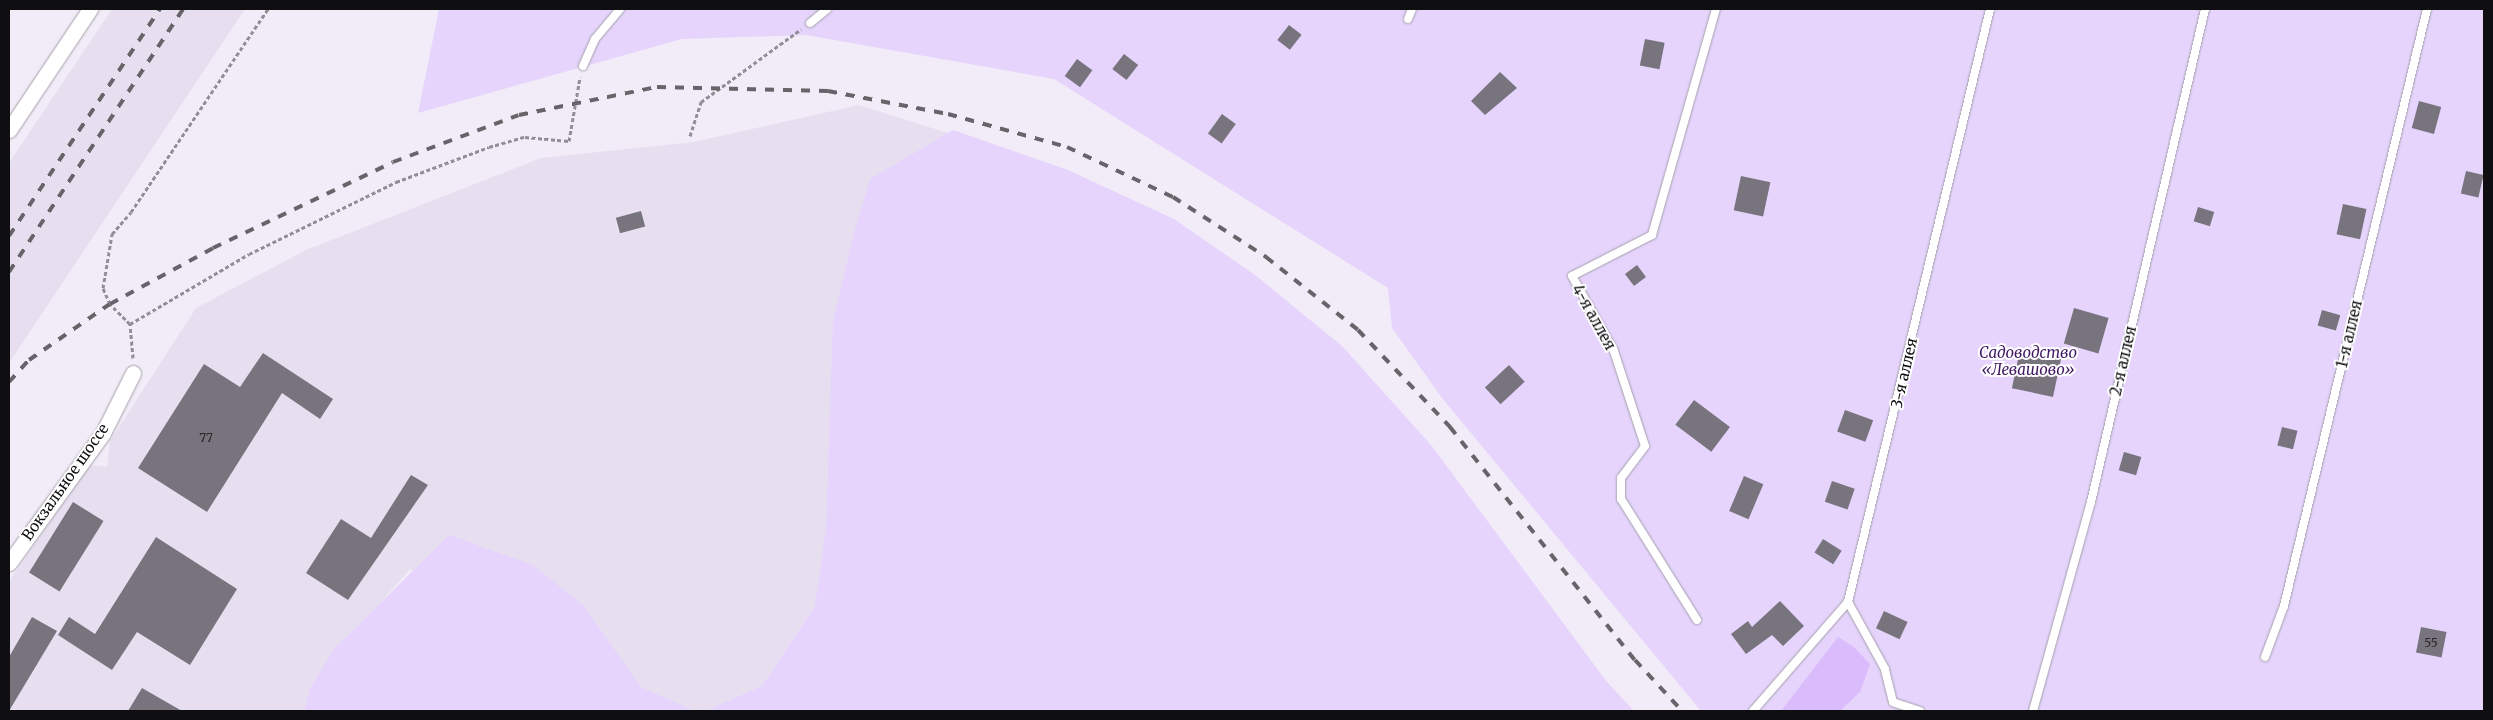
<!DOCTYPE html>
<meta charset="utf-8">
<style>
body{margin:0}
#map{position:relative;width:2493px;height:720px;overflow:hidden;background:#f1ecf7;font-family:Merriweather,serif}
div>[style]{position:absolute}
.built>*{inset:0;background:#e7dff0}
.green>*{inset:0;background:#e6d4fd}
.water>*{inset:0;background:#dabcfd}
.building>*{inset:0;background:#78747e;transform-origin:0 0}
.path>*{height:3px;margin-top:-1.5px;transform-origin:0;background:repeating-linear-gradient(90deg,#918e96 0 4px,transparent 0 6.5px)}
.roads{filter:drop-shadow(0 0 1px #a6a1ac) drop-shadow(0 0 1px #a6a1ac)}
.service>*{height:8px;margin:-4px;padding:0 4px;transform-origin:4px;border-radius:4px;background:#fff}
.minor>*{height:15px;margin:-7.5px;padding:0 7.5px;transform-origin:7.5px;border-radius:7.5px;background:#fff}
.rail>*{height:4px;margin-top:-2px;transform-origin:0;background:repeating-linear-gradient(90deg,#666369 0 9px,transparent 0 18px)}
span{translate:-50% -50%;white-space:nowrap;text-align:center;line-height:1.15;-webkit-text-stroke:4px #fff;paint-order:stroke}
.number-label{font-size:12px;color:#29282c}
.number-label span{-webkit-text-stroke-width:0}
.street-label{font-size:15px;color:#0f0e11}
.park-label{font-size:15px;color:#411963;font-style:italic}
.frame{position:absolute;inset:0;border:10px solid #0f0e11;pointer-events:none}
</style>
<div id="map">
<div class="built">
<div style="clip-path:polygon(112px 9px,245px 9px,9px 363px,9px 163px)"></div>
<div style="clip-path:polygon(859px 105px,1005px 151px,820px 660px,727px 711px,667px 711px,410px 569px,376px 608px,307px 711px,9px 711px,9px 582px,89px 465px,107px 467px,110px 441px,196px 308px,306px 250px,541px 158px,694px 142px)"></div>
</div>
<div class="green">
<div style="clip-path:polygon(439px 9px,2484px 9px,2484px 711px,1701px 711px,1442px 398px,1392px 328px,1388px 288px,1054px 79px,806px 35px,682px 39px,418px 113px)"></div>
<div style="clip-path:polygon(953px 130px,1068px 170px,1174px 219px,1255px 275px,1342px 346px,1431px 445px,1607px 682px,1634px 711px,706px 711px,762px 686px,815px 606px,826px 529px,833px 321px,854px 233px,870px 179px)"></div>
<div style="clip-path:polygon(449px 535px,533px 565px,584px 606px,641px 687px,695px 711px,304px 711px,310px 688px,335px 648px)"></div>
</div>
<div class="water">
<div style="clip-path:polygon(1838px 637px,1854px 647px,1870px 664px,1860px 692px,1840px 711px,1781px 711px)"></div>
</div>
<div class="building">
<div style="left:1289px;top:25px;width:16px;height:19px;rotate:38deg"></div>
<div style="left:1645px;top:39px;width:20px;height:27px;rotate:11deg"></div>
<div style="left:1124px;top:54px;width:18px;height:19px;rotate:38deg"></div>
<div style="left:1077px;top:59px;width:19px;height:21px;rotate:36deg"></div>
<div style="clip-path:polygon(1500px 72px,1517px 88px,1485px 115px,1471px 101px)"></div>
<div style="left:2419px;top:101px;width:23px;height:28px;rotate:15deg"></div>
<div style="left:1222px;top:114px;width:17px;height:24px;rotate:36deg"></div>
<div style="left:2466px;top:171px;width:18px;height:23px;rotate:13deg"></div>
<div style="left:1741px;top:176px;width:30px;height:35px;rotate:12deg"></div>
<div style="left:2343px;top:204px;width:24px;height:31px;rotate:12deg"></div>
<div style="left:2198px;top:207px;width:17px;height:15px;rotate:17deg"></div>
<div style="left:641px;top:211px;width:16px;height:26px;rotate:75deg"></div>
<div style="left:1637px;top:265px;width:15px;height:15px;rotate:53deg"></div>
<div style="left:2074px;top:308px;width:36px;height:37px;rotate:16deg"></div>
<div style="left:2322px;top:310px;width:19px;height:16px;rotate:16deg"></div>
<div style="left:2020px;top:350px;width:42px;height:39px;rotate:12deg"></div>
<div style="clip-path:polygon(263px 353px,333px 399px,320px 419px,282px 393px,207px 512px,138px 468px,204px 364px,240px 387px)"></div>
<div style="left:1509px;top:365px;width:23px;height:33px;rotate:47deg"></div>
<div style="left:1694px;top:400px;width:45px;height:31px;rotate:37deg"></div>
<div style="left:1845px;top:410px;width:30px;height:23px;rotate:20deg"></div>
<div style="left:2282px;top:427px;width:16px;height:19px;rotate:14deg"></div>
<div style="left:2124px;top:452px;width:18px;height:19px;rotate:16deg"></div>
<div style="clip-path:polygon(411px 475px,428px 485px,348px 600px,306px 573px,341px 519px,371px 538px)"></div>
<div style="left:1744px;top:476px;width:21px;height:38px;rotate:23deg"></div>
<div style="left:1832px;top:481px;width:24px;height:22px;rotate:19deg"></div>
<div style="left:73px;top:502px;width:36px;height:83px;rotate:32deg"></div>
<div style="clip-path:polygon(156px 537px,237px 589px,190px 665px,137px 632px,112px 670px,58px 635px,69px 617px,95px 634px)"></div>
<div style="left:1823px;top:539px;width:22px;height:16px;rotate:32deg"></div>
<div style="clip-path:polygon(1780px 601px,1804px 626px,1783px 646px,1772px 635px,1746px 654px,1731px 634px,1748px 621px,1752px 627px)"></div>
<div style="left:1884px;top:611px;width:26px;height:19px;rotate:25deg"></div>
<div style="clip-path:polygon(32px 617px,57px 631px,9px 711px,9px 657px)"></div>
<div style="left:2421px;top:627px;width:26px;height:26px;rotate:11deg"></div>
<div style="clip-path:polygon(142px 688px,182px 711px,128px 711px)"></div>
</div>
<div class="path">
<div style="left:690px;top:136px;width:36px;rotate:-72deg"></div>
<div style="left:701px;top:102px;width:124px;rotate:-36.1deg"></div>
<div style="left:130px;top:324px;width:28px;rotate:-135deg"></div>
<div style="left:110px;top:304px;width:17px;rotate:-114deg"></div>
<div style="left:103px;top:288px;width:55px;rotate:-80.5deg"></div>
<div style="left:112px;top:234px;width:29px;rotate:-49deg"></div>
<div style="left:131px;top:212px;width:245px;rotate:-56deg"></div>
<div style="left:133px;top:358px;width:34px;rotate:-95deg"></div>
<div style="left:130px;top:324px;width:138px;rotate:-30.5deg"></div>
<div style="left:249px;top:254px;width:164px;rotate:-26.1deg"></div>
<div style="left:396px;top:182px;width:99px;rotate:-20.6deg"></div>
<div style="left:489px;top:147px;width:37px;rotate:-16deg"></div>
<div style="left:525px;top:137px;width:44px;rotate:5.2deg"></div>
<div style="left:569px;top:141px;width:65px;rotate:-80.2deg"></div>
</div>
<div class="roads">
<div class="service">
<div style="left:1408px;top:19px;width:11px;rotate:-68deg"></div>
<div style="left:810px;top:23px;width:22px;rotate:-39deg"></div>
<div style="left:583px;top:66px;width:30px;rotate:-66deg"></div>
<div style="left:595px;top:39px;width:39px;rotate:-50deg"></div>
<div style="left:1697px;top:620px;width:143px;rotate:-122.1deg"></div>
<div style="left:1621px;top:499px;width:21px;rotate:-90deg"></div>
<div style="left:1621px;top:478px;width:40px;rotate:-53deg"></div>
<div style="left:1645px;top:446px;width:100px;rotate:-108.1deg"></div>
<div style="left:1614px;top:351px;width:86px;rotate:-119.2deg"></div>
<div style="left:1572px;top:276px;width:90px;rotate:-27.1deg"></div>
<div style="left:1652px;top:235px;width:235px;rotate:-74.2deg"></div>
<div style="left:2265px;top:657px;width:54px;rotate:-69.6deg"></div>
<div style="left:2284px;top:606px;width:614px;rotate:-76.53deg"></div>
<div style="left:1753px;top:711px;width:145px;rotate:-48.9deg"></div>
<div style="left:1920px;top:711px;width:28px;rotate:-162deg"></div>
<div style="left:1893px;top:702px;width:34px;rotate:-104deg"></div>
<div style="left:1885px;top:669px;width:77px;rotate:-118.9deg"></div>
<div style="left:1848px;top:602px;width:610px;rotate:-76.53deg"></div>
<div style="left:2033px;top:711px;width:217px;rotate:-74.5deg"></div>
<div style="left:2091px;top:502px;width:506px;rotate:-76.98deg"></div>
</div>
<div class="minor">
<div style="left:9px;top:130px;width:146px;rotate:-56.2deg"></div>
<div style="left:9px;top:563px;width:160px;rotate:-54.1deg"></div>
<div style="left:103px;top:433px;width:67px;rotate:-63.4deg"></div>
</div>
</div>
<div class="rail">
<div style="left:9px;top:236px;width:273px;rotate:-56.4deg"></div>
<div style="left:9px;top:272px;width:315px;rotate:-56.5deg"></div>
<div style="left:9px;top:382px;width:30px;rotate:-48deg"></div>
<div style="left:29px;top:360px;width:98px;rotate:-34.7deg"></div>
<div style="left:110px;top:304px;width:117px;rotate:-28.5deg"></div>
<div style="left:213px;top:248px;width:199px;rotate:-25.5deg"></div>
<div style="left:393px;top:162px;width:134px;rotate:-20.5deg"></div>
<div style="left:519px;top:115px;width:141px;rotate:-11.5deg"></div>
<div style="left:657px;top:87px;width:171px;rotate:1.3deg"></div>
<div style="left:828px;top:91px;width:122px;rotate:10.9deg"></div>
<div style="left:948px;top:114px;width:123px;rotate:15.5deg"></div>
<div style="left:1067px;top:147px;width:117px;rotate:25.3deg"></div>
<div style="left:1173px;top:197px;width:111px;rotate:32.8deg"></div>
<div style="left:1266px;top:257px;width:117px;rotate:38.4deg"></div>
<div style="left:1358px;top:330px;width:134px;rotate:46.5deg"></div>
<div style="left:1450px;top:427px;width:298px;rotate:51.6deg"></div>
<div style="left:1635px;top:660px;width:69px;rotate:47.3deg"></div>
</div>
<div class="number-label">
<span style="left:206px;top:438px">77</span>
<span style="left:2431px;top:643px">55</span>
</div>
<div class="street-label">
<span style="left:1594px;top:317px;rotate:61deg">4-я аллея</span>
<span style="left:2349px;top:334px;rotate:-77deg">1-я аллея</span>
<span style="left:2123px;top:361px;rotate:-77deg">2-я аллея</span>
<span style="left:1904px;top:373px;rotate:-77deg">3-я аллея</span>
<span style="left:65px;top:482px;rotate:-55deg">Вокзальное шоссе</span>
</div>
<div class="park-label">
<span style="left:2028px;top:361px">Садоводство<br>«Левашово»</span>
</div>
<div class="frame"></div>
</div>
